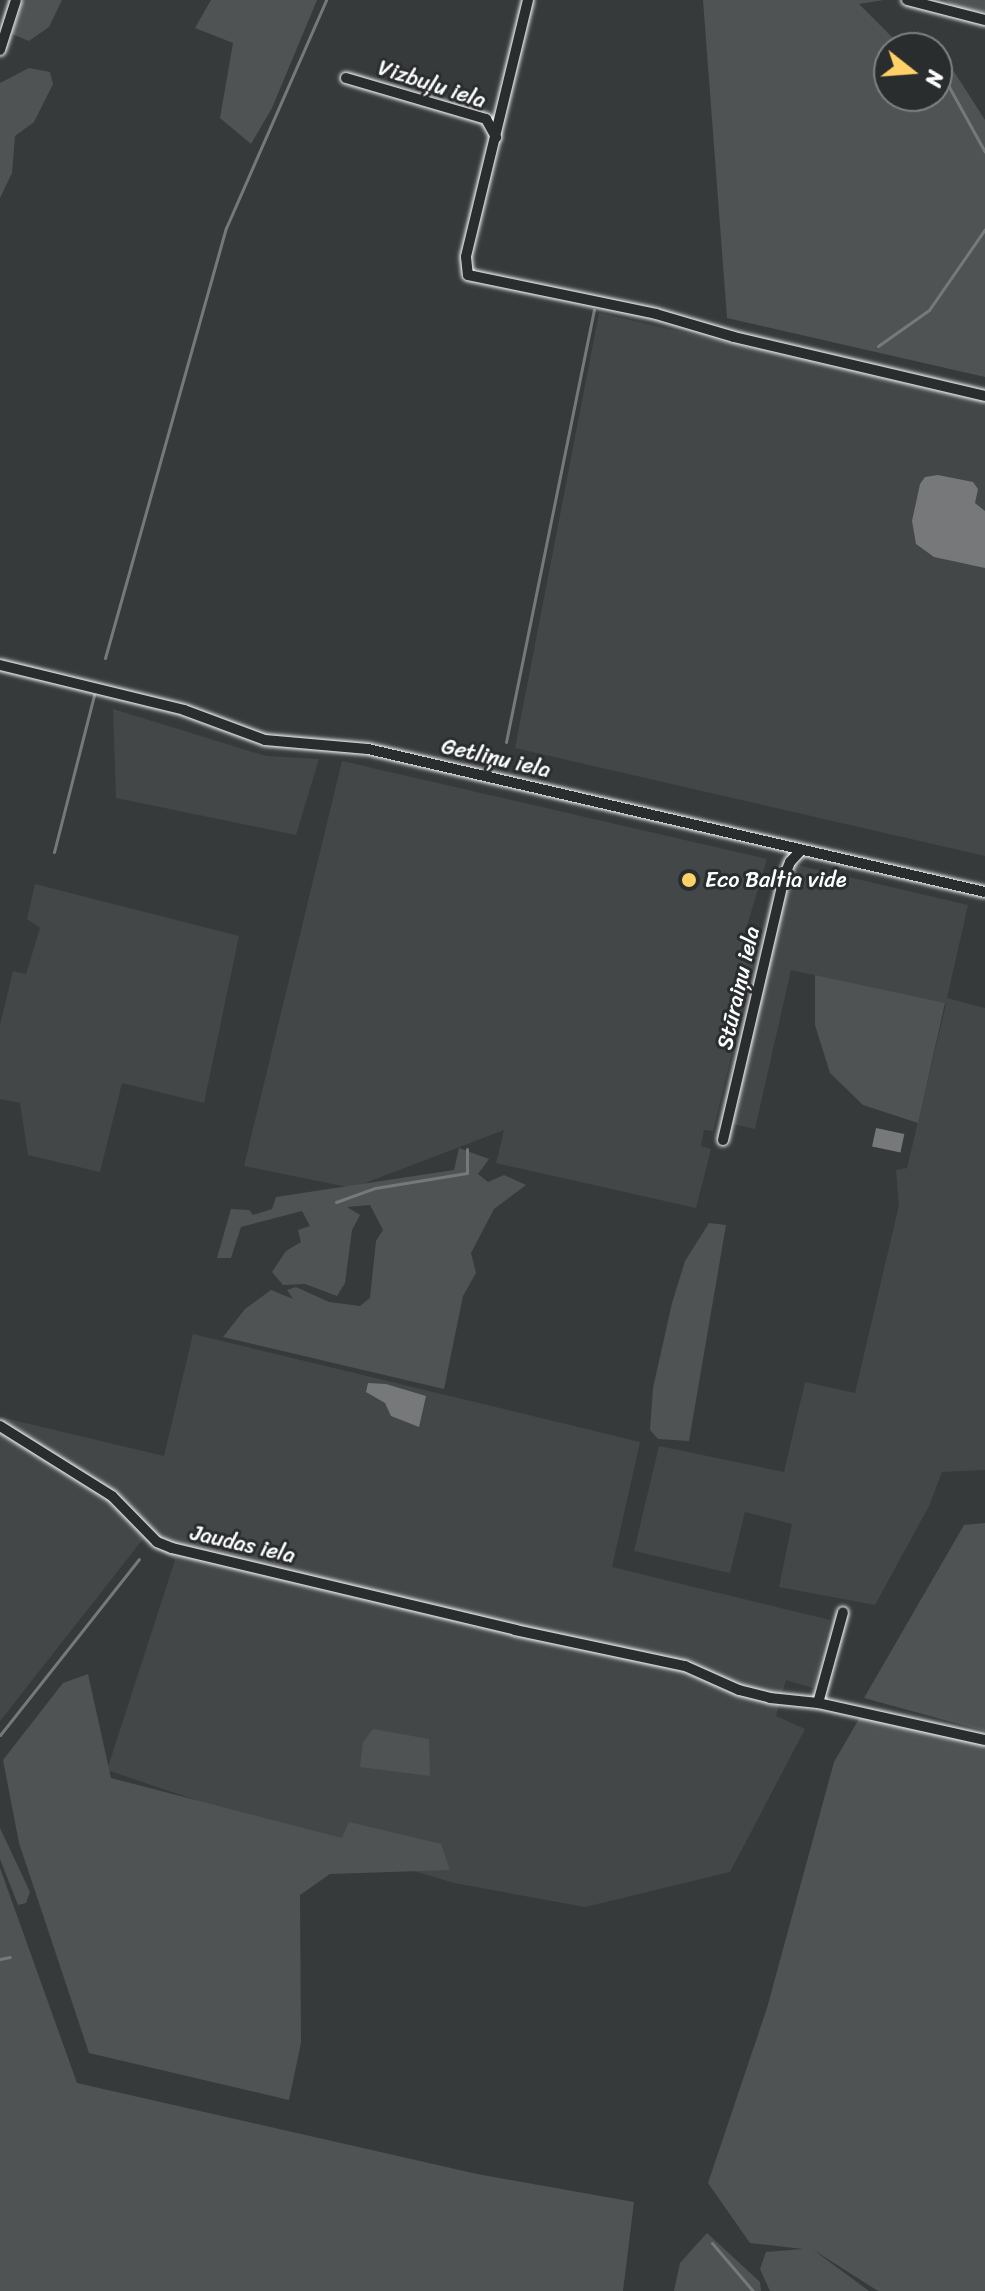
<!DOCTYPE html>
<meta charset="utf-8">
<style>
body{margin:0}
#map{position:relative;width:985px;height:2291px;overflow:hidden;background:#373a3b;font-family:Sriracha,sans-serif}
div>[style]{position:absolute}
.built>*{inset:0;background:#444748}
.green>*{inset:0;background:#505354}
.water>*{inset:0;background:#767879;transform-origin:0 0}
.stream>*{height:3px;margin:-1.5px;padding:0 1.5px;transform-origin:1.5px;border-radius:1.5px;background:#767879}
.roads{filter:drop-shadow(0 0 2px #fff) drop-shadow(0 0 2px #fff)}
.minor>*{height:10px;margin:-5px;padding:0 5px;transform-origin:5px;border-radius:5px;background:#2a2d2e}
.dots>*{width:22px;height:22px;translate:-50% -50%;box-sizing:border-box;border:4px solid #2a2d2e;border-radius:50%}
span{translate:-50% -50%;white-space:nowrap;text-align:center;line-height:1.15;-webkit-text-stroke:6px #2a2d2e;paint-order:stroke}
.street-label{font-size:22px;color:#fff}
.poi-label{font-size:22px;color:#fff}
.left{translate:0 -50%;text-align:left}
.north{position:absolute;left:873px;top:32px;width:80px;height:80px;box-sizing:border-box;background:#2a2d2e;border:2px solid #7f8182;border-radius:50%;rotate:107deg;font-size:22px;font-weight:700;line-height:32px;text-align:center;color:#fff}
.north::after{content:'';display:block;margin:auto;width:28px;height:36px;background:#ffd166;clip-path:polygon(50% 0,100% 100%,50% 72%,0 100%)}
</style>
<div id="map">
<div class="built">
<div style="clip-path:polygon(599px 313px,985px 402px,985px 856px,515px 748px)"></div>
<div style="clip-path:polygon(113px 709px,266px 756px,319px 759px,296px 835px,116px 798px)"></div>
<div style="clip-path:polygon(342px 761px,767px 859px,742px 942px,758px 945px,713px 1131px,704px 1130px,701px 1146px,711px 1149px,696px 1208px,496px 1163px,504px 1130px,352px 1188px,244px 1166px)"></div>
<div style="clip-path:polygon(793px 864px,968px 905px,947px 998px,985px 1008px,985px 1470px,942px 1472px,929px 1506px,875px 1605px,779px 1587px,792px 1524px,745px 1512px,730px 1573px,634px 1551px,659px 1446px,784px 1472px,805px 1382px,855px 1393px,899px 1205px,896px 1170px,907px 1168px,946px 1004px,791px 970px,755px 1129px,733px 1124px)"></div>
<div style="clip-path:polygon(35px 884px,239px 936px,204px 1103px,122px 1083px,100px 1172px,28px 1155px,20px 1103px,0 1099px,0 1025px,13px 971px,26px 974px,40px 928px,27px 919px)"></div>
<div style="clip-path:polygon(193px 1334px,640px 1442px,612px 1567px,830px 1620px,813px 1688px,786px 1680px,776px 1716px,805px 1729px,730px 1872px,585px 1907px,454px 1883px,325px 1844px,107px 1770px,175px 1560px,143px 1539px,0 1721px,0 1417px,164px 1456px)"></div>
</div>
<div class="green">
<div style="clip-path:polygon(23px 0,62px 0,49px 27px,29px 41px,12px 34px)"></div>
<div style="clip-path:polygon(211px 0,317px 0,272px 108px,251px 144px,220px 118px,233px 43px,195px 28px)"></div>
<div style="clip-path:polygon(evenodd,703px 0,884px 0,859px 4px,900px 45px,935px 42px,985px 120px,985px 377px,727px 318px,703px 0,889px 48px,937px 48px,937px 96px,889px 96px,889px 48px)"></div>
<div style="clip-path:polygon(945px 0,985px 0,985px 12px,959px 9px)"></div>
<div style="clip-path:polygon(29px 68px,50px 72px,53px 84px,34px 122px,15px 136px,12px 173px,0 198px,0 83px)"></div>
<div style="clip-path:polygon(815px 975px,945px 1003px,918px 1123px,863px 1105px,830px 1073px,815px 1025px)"></div>
<div style="clip-path:polygon(459px 1148px,489px 1159px,478px 1174px,488px 1182px,504px 1175px,526px 1185px,494px 1209px,471px 1253px,476px 1273px,463px 1296px,444px 1389px,223px 1337px,245px 1309px,271px 1290px,293px 1299px,287px 1290px,296px 1287px,329px 1302px,360px 1306px,370px 1298px,376px 1241px,383px 1230px,370px 1205px,347px 1207px,360px 1215px,352px 1230px,345px 1283px,337px 1296px,305px 1284px,283px 1285px,272px 1272px,286px 1251px,301px 1242px,298px 1230px,310px 1226px,302px 1211px,241px 1227px,231px 1258px,217px 1258px,231px 1209px,249px 1210px,253px 1215px,272px 1209px,276px 1197px,454px 1170px)"></div>
<div style="clip-path:polygon(709px 1223px,726px 1225px,689px 1441px,658px 1439px,650px 1430px,653px 1388px,672px 1303px,685px 1261px)"></div>
<div style="clip-path:polygon(985px 1523px,985px 1731px,864px 1698px,964px 1525px)"></div>
<div style="clip-path:polygon(88px 1674px,111px 1778px,342px 1838px,349px 1822px,441px 1844px,450px 1870px,330px 1874px,300px 1895px,301px 2043px,289px 2100px,89px 2053px,19px 1843px,3px 1760px,63px 1683px)"></div>
<div style="clip-path:polygon(863px 1712px,985px 1739px,985px 2291px,878px 2291px,812px 2249px,869px 2291px,770px 2291px,760px 2269px,766px 2252px,803px 2249px,750px 2243px,708px 2183px,767px 2008px,834px 1762px)"></div>
<div style="clip-path:polygon(373px 1729px,429px 1739px,430px 1776px,360px 1767px,363px 1742px)"></div>
<div style="clip-path:polygon(0 1828px,30px 1892px,26px 1903px,18px 1905px,0 1859px)"></div>
<div style="clip-path:polygon(0 1868px,77px 2083px,477px 2174px,634px 2202px,623px 2291px,0 2291px)"></div>
<div style="clip-path:polygon(707px 2233px,760px 2282px,761px 2291px,674px 2291px,680px 2263px)"></div>
</div>
<div class="water">
<div style="clip-path:polygon(938px 475px,973px 482px,978px 489px,975px 503px,985px 511px,985px 568px,934px 557px,916px 544px,912px 521px,920px 484px,925px 477px)"></div>
<div style="left:876px;top:1128px;width:29px;height:19px;rotate:12deg"></div>
<div style="clip-path:polygon(368px 1383px,386px 1384px,426px 1396px,419px 1427px,391px 1416px,385px 1403px,366px 1392px)"></div>
</div>
<div class="stream">
<div style="left:926px;top:46px;width:2px;rotate:63deg"></div>
<div style="left:937px;top:65px;width:99px;rotate:61.1deg"></div>
<div style="left:878px;top:346px;width:62px;rotate:-35.2deg"></div>
<div style="left:929px;top:310px;width:98px;rotate:-55.3deg"></div>
<div style="left:105px;top:658px;width:447px;rotate:-74.3deg"></div>
<div style="left:226px;top:228px;width:249px;rotate:-66.3deg"></div>
<div style="left:506px;top:742px;width:441px;rotate:-78.5deg"></div>
<div style="left:54px;top:852px;width:162px;rotate:-75.7deg"></div>
<div style="left:336px;top:1202px;width:41px;rotate:-19.7deg"></div>
<div style="left:375px;top:1188px;width:93px;rotate:-9.3deg"></div>
<div style="left:467px;top:1173px;width:24px;rotate:-90deg"></div>
<div style="left:0;top:1735px;width:224px;rotate:-51.7deg"></div>
<div style="left:0;top:1959px;width:10px;rotate:-11deg"></div>
<div style="left:712px;top:2243px;width:63px;rotate:49.5deg"></div>
</div>
<div class="roads">
<div class="minor">
<div style="left:528px;top:0;width:264px;rotate:103.6deg"></div>
<div style="left:466px;top:257px;width:18px;rotate:84deg"></div>
<div style="left:468px;top:275px;width:192px;rotate:11.7deg"></div>
<div style="left:656px;top:314px;width:81px;rotate:16.4deg"></div>
<div style="left:734px;top:337px;width:258px;rotate:13.2deg"></div>
<div style="left:907px;top:0;width:81px;rotate:14.4deg"></div>
<div style="left:0;top:50px;width:52px;rotate:-72.3deg"></div>
<div style="left:346px;top:78px;width:146px;rotate:16.3deg"></div>
<div style="left:486px;top:119px;width:21px;rotate:61deg"></div>
<div style="left:0;top:665px;width:189px;rotate:13.7deg"></div>
<div style="left:184px;top:710px;width:86px;rotate:20.3deg"></div>
<div style="left:265px;top:740px;width:103px;rotate:5deg"></div>
<div style="left:368px;top:749px;width:633px;rotate:13.05deg"></div>
<div style="left:723px;top:1140px;width:270px;rotate:-76.9deg"></div>
<div style="left:784px;top:877px;width:16px;rotate:-68deg"></div>
<div style="left:790px;top:862px;width:16px;rotate:-47deg"></div>
<div style="left:0;top:1426px;width:132px;rotate:32deg"></div>
<div style="left:112px;top:1496px;width:64px;rotate:45.6deg"></div>
<div style="left:157px;top:1542px;width:16px;rotate:22deg"></div>
<div style="left:172px;top:1548px;width:353px;rotate:13.4deg"></div>
<div style="left:515px;top:1630px;width:174px;rotate:12deg"></div>
<div style="left:685px;top:1666px;width:59px;rotate:24deg"></div>
<div style="left:739px;top:1690px;width:32px;rotate:14deg"></div>
<div style="left:770px;top:1698px;width:48px;rotate:5.9deg"></div>
<div style="left:818px;top:1703px;width:171px;rotate:12.5deg"></div>
<div style="left:818px;top:1703px;width:94px;rotate:-74.6deg"></div>
</div>
</div>
<div class="dots">
<div style="left:689px;top:880px;background:#ffd166"></div>
</div>
<div class="street-label">
<span style="left:432px;top:84px;rotate:18deg">Vizbuļu iela</span>
<span style="left:496px;top:758px;rotate:13deg">Getliņu iela</span>
<span style="left:738px;top:988px;rotate:-77deg">Stūraiņu iela</span>
<span style="left:243px;top:1544px;rotate:13deg">Jaudas iela</span>
</div>
<div class="poi-label">
<span class="left" style="left:705px;top:880px">Eco Baltia vide</span>
</div>
<div class="north">N</div>
</div>
